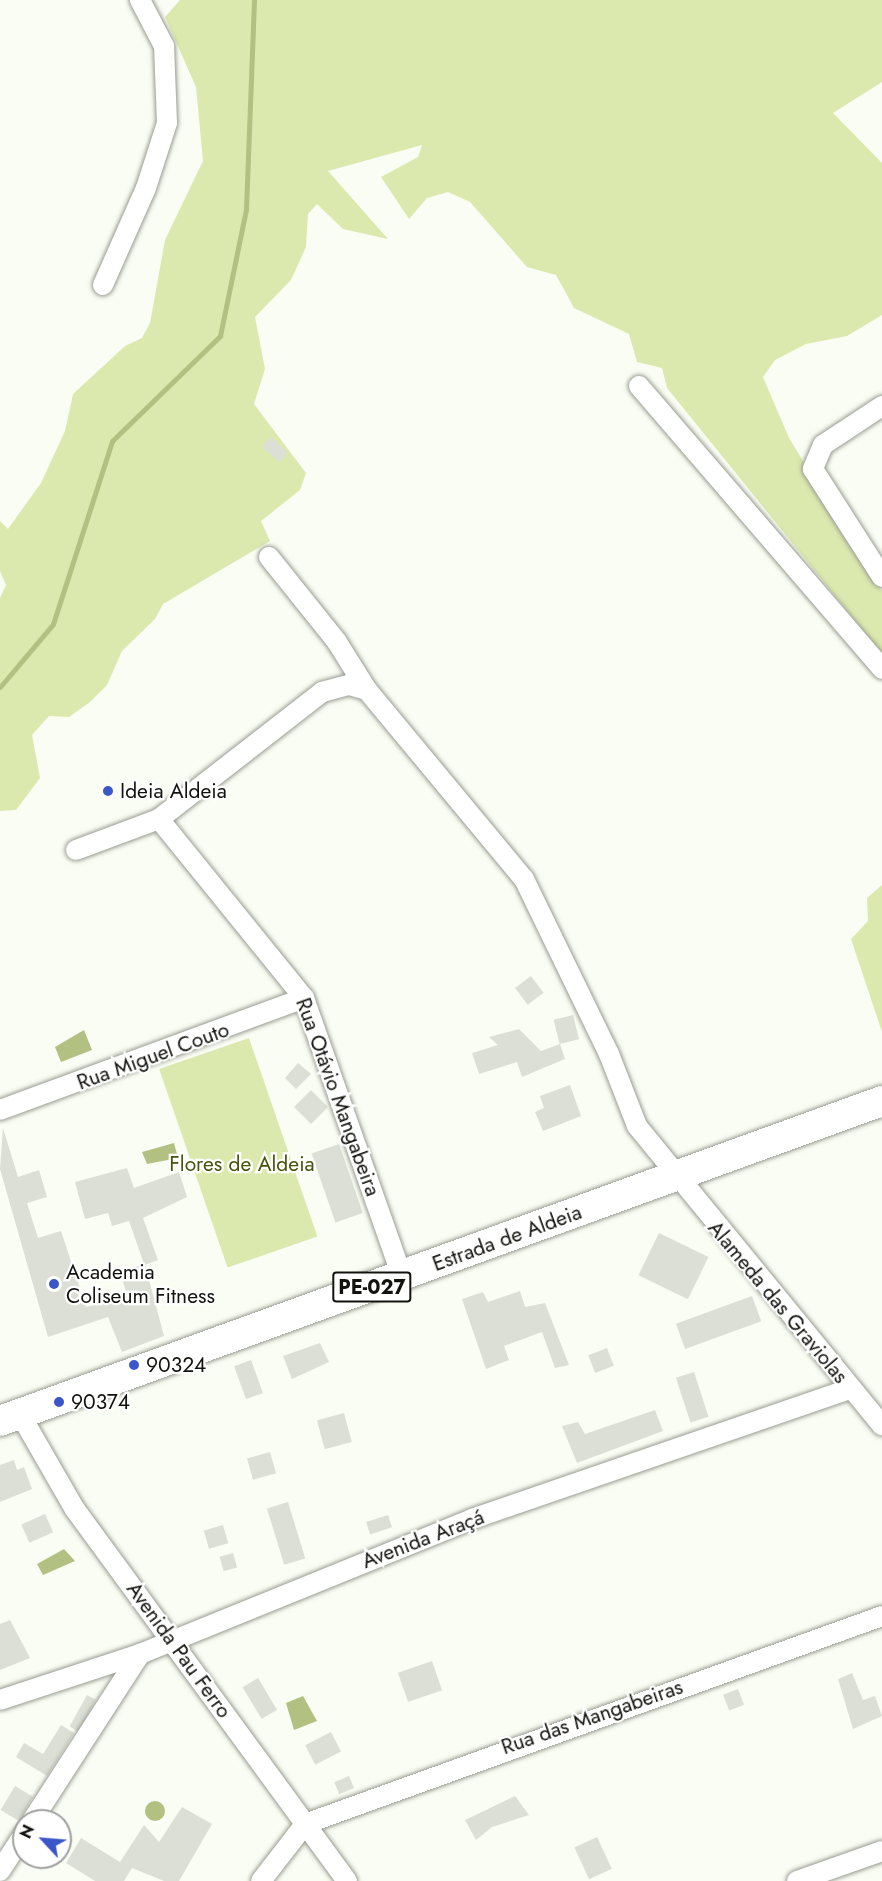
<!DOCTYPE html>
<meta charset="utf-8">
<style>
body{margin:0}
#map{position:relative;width:882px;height:1881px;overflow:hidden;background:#fafdf3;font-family:Jost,sans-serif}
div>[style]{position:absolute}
.green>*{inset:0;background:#dbe9ae;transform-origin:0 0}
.water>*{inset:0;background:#b2c081}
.round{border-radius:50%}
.stream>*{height:5px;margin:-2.5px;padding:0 2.5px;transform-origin:2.5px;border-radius:2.5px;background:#b2c081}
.building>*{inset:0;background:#dcdfd5;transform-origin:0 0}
.roads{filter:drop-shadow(0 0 2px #999c92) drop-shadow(0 0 2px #999c92)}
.minor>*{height:20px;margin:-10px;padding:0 10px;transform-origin:10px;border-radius:10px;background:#fff}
.primary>*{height:30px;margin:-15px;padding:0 15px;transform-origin:15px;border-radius:15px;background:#fff}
.dots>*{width:16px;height:16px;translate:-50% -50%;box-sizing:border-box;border:3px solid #fff;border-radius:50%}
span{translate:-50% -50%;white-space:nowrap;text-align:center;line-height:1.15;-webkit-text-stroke:4.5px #fff;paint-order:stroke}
.shield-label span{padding:2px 4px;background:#fff;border:2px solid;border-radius:4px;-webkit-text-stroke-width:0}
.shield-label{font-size:20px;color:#12130f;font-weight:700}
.poi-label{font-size:21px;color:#12130f}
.left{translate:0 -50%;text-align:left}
.street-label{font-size:21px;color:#12130f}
.park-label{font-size:21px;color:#48530b}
.north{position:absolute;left:12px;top:1809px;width:60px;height:60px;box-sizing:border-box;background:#fff;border:2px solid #a0a19f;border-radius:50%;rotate:296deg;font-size:16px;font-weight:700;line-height:24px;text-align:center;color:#12130f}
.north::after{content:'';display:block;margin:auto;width:21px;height:27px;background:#3a56c8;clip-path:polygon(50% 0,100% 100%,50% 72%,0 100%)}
</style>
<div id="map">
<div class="green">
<div style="clip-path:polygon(180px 0,882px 0,882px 82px,833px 113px,882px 163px,882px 315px,847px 336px,806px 344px,775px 360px,763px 377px,789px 438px,882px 591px,882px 654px,667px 388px,662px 368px,637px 362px,629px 334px,574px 308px,556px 275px,527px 267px,470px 202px,448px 192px,427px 198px,409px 219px,381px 177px,418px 157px,422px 145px,328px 171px,388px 239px,343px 229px,317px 204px,308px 214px,306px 247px,291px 280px,255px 317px,265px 369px,254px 404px,306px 473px,300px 490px,261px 521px,270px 541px,163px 604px,155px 619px,122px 651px,107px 685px,90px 702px,69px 717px,49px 716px,32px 735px,40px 778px,16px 810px,0 811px,0 598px,6px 585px,0 571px,0 521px,8px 529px,41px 483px,65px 431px,73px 394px,125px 346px,142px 338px,150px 323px,165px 240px,203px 161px,196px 87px,165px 17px)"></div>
<div style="clip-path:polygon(882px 885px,882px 1032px,851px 939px,868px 921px,867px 898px)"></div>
<div style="left:249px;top:1038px;width:210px;height:95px;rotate:71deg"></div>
</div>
<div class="water">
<div style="clip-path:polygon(84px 1030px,92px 1050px,61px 1062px,55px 1047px)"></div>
<div style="clip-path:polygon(174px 1143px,178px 1158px,147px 1164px,142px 1152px)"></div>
<div style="clip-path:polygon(64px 1549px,75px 1561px,43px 1575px,37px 1564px)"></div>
<div style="clip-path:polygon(303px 1696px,317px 1721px,294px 1730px,286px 1703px)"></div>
<div class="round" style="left:145px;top:1801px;width:20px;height:20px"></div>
</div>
<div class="stream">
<div style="left:0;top:687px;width:82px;rotate:-49.9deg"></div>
<div style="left:53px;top:624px;width:192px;rotate:-72.1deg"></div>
<div style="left:112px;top:441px;width:151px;rotate:-44.2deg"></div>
<div style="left:220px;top:336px;width:130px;rotate:-78.4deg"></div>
<div style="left:246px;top:209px;width:209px;rotate:-87.8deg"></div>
</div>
<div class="building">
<div style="left:271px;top:437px;width:23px;height:13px;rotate:43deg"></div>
<div style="left:531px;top:976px;width:21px;height:20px;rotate:53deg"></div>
<div style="left:573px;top:1015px;width:25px;height:20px;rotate:76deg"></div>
<div style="clip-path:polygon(519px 1029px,541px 1051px,560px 1044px,565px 1059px,522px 1077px,517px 1062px,479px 1074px,472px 1053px,498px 1045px,489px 1037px)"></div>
<div style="clip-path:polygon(298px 1063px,311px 1074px,296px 1089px,285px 1078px)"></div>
<div style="clip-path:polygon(570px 1085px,581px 1116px,543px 1131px,535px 1112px,544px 1108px,540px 1096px)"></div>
<div style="left:311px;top:1090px;width:24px;height:24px;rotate:45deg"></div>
<div style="clip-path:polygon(3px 1128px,18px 1177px,39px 1170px,47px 1197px,27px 1203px,38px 1238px,61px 1231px,86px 1307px,127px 1295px,120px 1272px,144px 1264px,129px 1221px,112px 1226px,108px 1213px,85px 1219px,75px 1182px,127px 1168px,134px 1188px,179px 1172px,187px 1197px,143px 1218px,158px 1260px,145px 1265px,164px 1336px,122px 1352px,108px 1317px,48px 1337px,0 1169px)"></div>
<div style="left:339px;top:1144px;width:73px;height:29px;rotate:71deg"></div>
<div style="left:659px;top:1233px;width:55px;height:47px;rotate:26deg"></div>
<div style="clip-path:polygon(520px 1291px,525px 1307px,545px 1303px,569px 1365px,555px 1368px,542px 1332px,504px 1346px,509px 1360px,486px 1369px,462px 1299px,483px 1292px,488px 1302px)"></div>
<div style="left:752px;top:1296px;width:27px;height:81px;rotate:70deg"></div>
<div style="clip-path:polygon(320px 1343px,329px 1362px,292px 1379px,283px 1356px)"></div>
<div style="left:607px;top:1348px;width:19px;height:20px;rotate:69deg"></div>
<div style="left:251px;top:1360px;width:35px;height:18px;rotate:70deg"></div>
<div style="left:694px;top:1372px;width:47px;height:19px;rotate:72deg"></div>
<div style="clip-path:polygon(655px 1410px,663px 1431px,577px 1463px,562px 1426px,578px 1422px,585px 1434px)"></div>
<div style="left:344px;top:1413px;width:30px;height:28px;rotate:75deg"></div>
<div style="left:270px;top:1452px;width:22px;height:24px;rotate:74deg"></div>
<div style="clip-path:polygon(14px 1460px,17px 1470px,24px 1467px,32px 1489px,0 1502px,0 1465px)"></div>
<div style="left:288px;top:1502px;width:59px;height:22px;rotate:73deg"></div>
<div style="left:45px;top:1514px;width:20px;height:26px;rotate:66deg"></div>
<div style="left:388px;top:1515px;width:13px;height:23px;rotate:72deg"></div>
<div style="left:223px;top:1525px;width:19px;height:20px;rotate:74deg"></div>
<div style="left:233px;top:1553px;width:15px;height:14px;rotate:74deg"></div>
<div style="clip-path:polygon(10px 1620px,30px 1658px,0 1670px,0 1624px)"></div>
<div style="left:432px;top:1661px;width:31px;height:36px;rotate:71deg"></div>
<div style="clip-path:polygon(852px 1673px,863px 1700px,875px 1696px,882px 1716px,853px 1729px,838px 1679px)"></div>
<div style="left:258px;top:1678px;width:37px;height:18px;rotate:59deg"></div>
<div style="left:738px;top:1689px;width:17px;height:16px;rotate:69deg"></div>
<div style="left:87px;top:1695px;width:10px;height:36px;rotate:29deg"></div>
<div style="clip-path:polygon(61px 1725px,74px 1733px,47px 1776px,16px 1757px,24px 1743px,43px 1754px)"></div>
<div style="left:331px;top:1732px;width:22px;height:29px;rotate:63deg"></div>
<div style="left:349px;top:1776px;width:13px;height:16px;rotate:67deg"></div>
<div style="left:15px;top:1786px;width:21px;height:28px;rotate:31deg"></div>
<div style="clip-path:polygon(515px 1796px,529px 1815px,492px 1827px,476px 1840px,465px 1820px)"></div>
<div style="clip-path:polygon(182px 1807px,212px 1824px,179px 1881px,164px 1881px,132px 1868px,124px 1881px,95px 1881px,66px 1863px,81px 1838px,120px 1862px,144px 1825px,159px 1842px)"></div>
<div style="left:597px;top:1837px;width:35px;height:25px;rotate:65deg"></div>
</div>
<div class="roads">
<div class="minor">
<div style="left:103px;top:285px;width:106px;rotate:-66.1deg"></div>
<div style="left:146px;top:188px;width:68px;rotate:-72.1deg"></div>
<div style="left:167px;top:123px;width:77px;rotate:-92.2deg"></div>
<div style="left:164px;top:46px;width:52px;rotate:-117.6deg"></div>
<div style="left:639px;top:386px;width:373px;rotate:49.3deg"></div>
<div style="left:882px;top:406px;width:71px;rotate:146.5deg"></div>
<div style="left:823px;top:445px;width:26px;rotate:113deg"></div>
<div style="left:813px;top:469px;width:128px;rotate:57.4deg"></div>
<div style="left:269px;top:557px;width:109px;rotate:51.3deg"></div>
<div style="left:337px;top:642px;width:57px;rotate:58deg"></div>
<div style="left:159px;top:819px;width:230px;rotate:51deg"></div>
<div style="left:304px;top:998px;width:296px;rotate:70.6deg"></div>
<div style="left:76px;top:850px;width:89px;rotate:-20.5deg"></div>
<div style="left:159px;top:819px;width:207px;rotate:-37.9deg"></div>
<div style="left:322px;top:692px;width:28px;rotate:-15deg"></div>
<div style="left:349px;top:685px;width:19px;rotate:16deg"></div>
<div style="left:367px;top:690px;width:246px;rotate:50.3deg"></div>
<div style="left:524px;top:879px;width:195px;rotate:64.1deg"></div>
<div style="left:609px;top:1054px;width:77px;rotate:68.7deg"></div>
<div style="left:637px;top:1126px;width:387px;rotate:50.7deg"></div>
<div style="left:0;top:1110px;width:324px;rotate:-20.2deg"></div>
<div style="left:20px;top:1414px;width:108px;rotate:60.1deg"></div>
<div style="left:74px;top:1508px;width:462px;rotate:53.8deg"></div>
<div style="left:0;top:1700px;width:147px;rotate:-18.2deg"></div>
<div style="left:140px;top:1654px;width:358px;rotate:-22.1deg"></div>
<div style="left:472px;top:1519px;width:400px;rotate:-19deg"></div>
<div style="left:32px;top:1821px;width:199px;rotate:-57.1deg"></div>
<div style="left:0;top:1871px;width:44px;rotate:-57deg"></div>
<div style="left:261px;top:1881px;width:72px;rotate:-52.3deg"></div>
<div style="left:305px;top:1824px;width:613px;rotate:-19.82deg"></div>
<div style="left:797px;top:1881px;width:90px;rotate:-19.4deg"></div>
</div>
<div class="primary">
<div style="left:0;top:1421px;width:938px;rotate:-19.94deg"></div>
</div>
</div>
<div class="dots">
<div style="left:108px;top:791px;background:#3a56c8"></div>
<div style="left:54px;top:1284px;background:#3a56c8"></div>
<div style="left:134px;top:1365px;background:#3a56c8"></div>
<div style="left:59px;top:1402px;background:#3a56c8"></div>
</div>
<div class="shield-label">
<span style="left:372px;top:1287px">PE-027</span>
</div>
<div class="poi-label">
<span class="left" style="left:120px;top:791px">Ideia Aldeia</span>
<span class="left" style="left:66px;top:1284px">Academia<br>Coliseum Fitness</span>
<span class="left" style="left:146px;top:1365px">90324</span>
<span class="left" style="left:71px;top:1402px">90374</span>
</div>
<div class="street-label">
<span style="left:153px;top:1056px;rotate:-20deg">Rua Miguel Couto</span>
<span style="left:338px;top:1097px;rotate:70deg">Rua Otávio Mangabeira</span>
<span style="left:507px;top:1238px;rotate:-20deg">Estrada de Aldeia</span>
<span style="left:778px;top:1302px;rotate:50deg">Alameda das Graviolas</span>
<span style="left:423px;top:1539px;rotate:-21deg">Avenida Araçá</span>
<span style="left:179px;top:1650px;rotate:54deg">Avenida Pau Ferro</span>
<span style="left:592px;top:1717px;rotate:-19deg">Rua das Mangabeiras</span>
</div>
<div class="park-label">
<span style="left:242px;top:1164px">Flores de Aldeia</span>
</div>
<div class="north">N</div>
</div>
